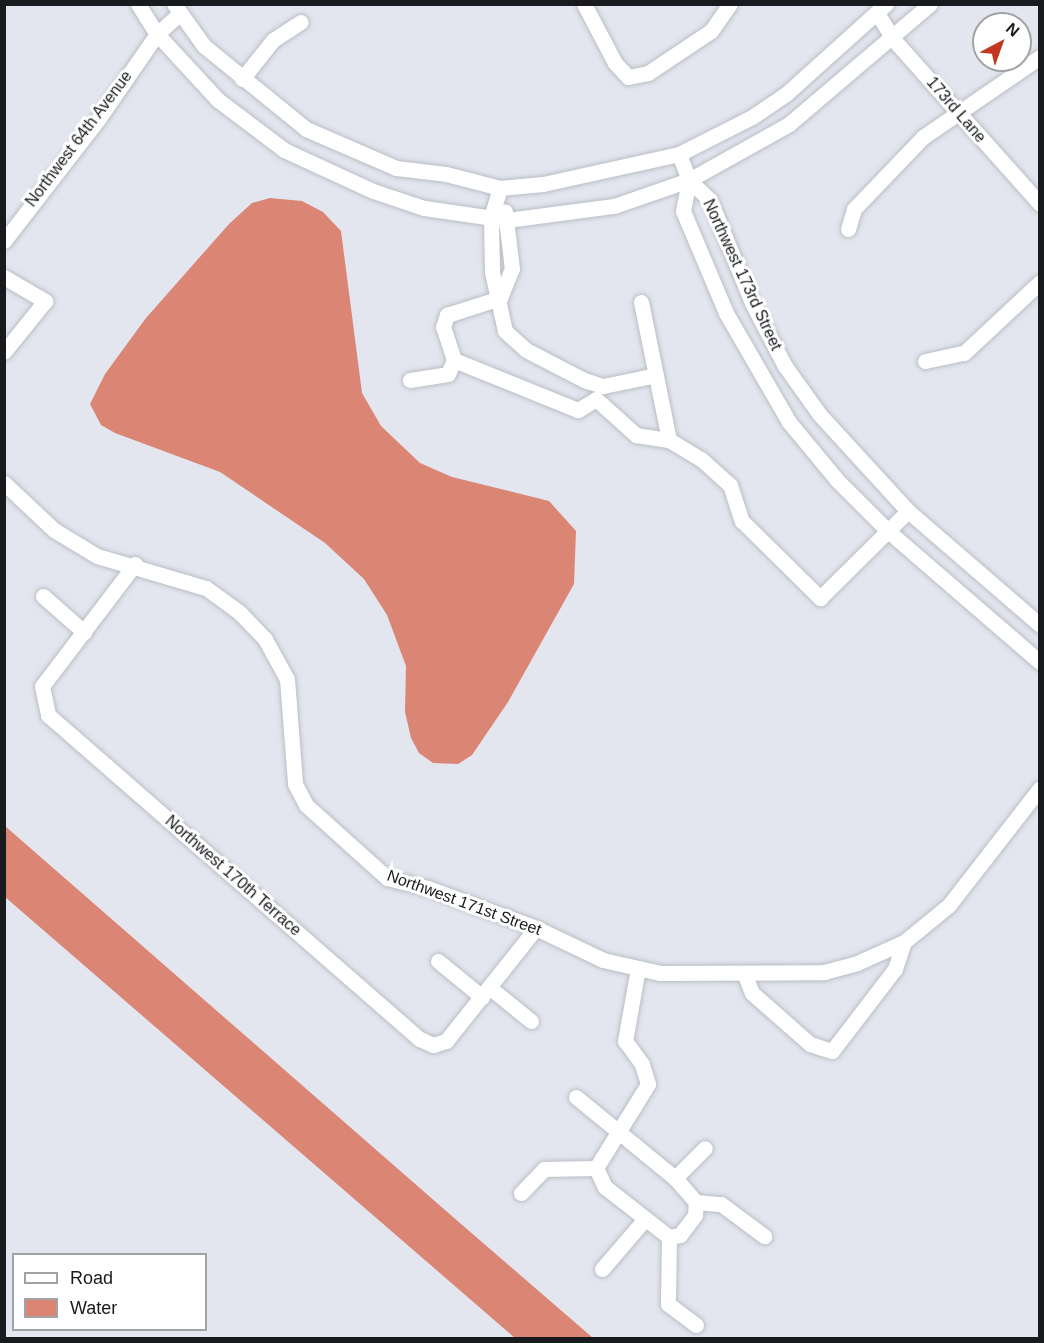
<!DOCTYPE html>
<style>
body{margin:0}
#map{position:relative;width:1044px;height:1343px;overflow:hidden;background:#e3e6ef;font-family:Arial,sans-serif}
div>[style]{position:absolute}
.water>*{inset:0;background:#db8575}
.roads{filter:drop-shadow(0 0 2px #babec6) drop-shadow(0 0 2px #babec6)}
.minor>*{height:15px;margin:-7.5px;padding:0 7.5px;transform-origin:7.5px;border-radius:7.5px;background:#fff}
span{translate:-50% -50%;white-space:nowrap;text-align:center;line-height:1.15;-webkit-text-stroke:6px #fff;paint-order:stroke}
.street-label{font-size:16px;color:#191a1d}
.frame{position:absolute;inset:0;border:6px solid #191a1d;pointer-events:none}
.legend{position:absolute;left:12px;top:1253px;width:195px;height:78px;box-sizing:border-box;background:#fff;border:2px solid #a3a3a5;margin:0;padding:8px 10px;list-style:none;font-size:18px;color:#191a1d}
.legend li{display:flex;align-items:center;gap:12px;height:30px}
.legend b{width:30px;border:2px solid #a3a3a5}
.north{position:absolute;left:972px;top:12px;width:60px;height:60px;box-sizing:border-box;background:#fff;border:2px solid #a3a3a5;border-radius:50%;rotate:41deg;font-size:16px;font-weight:700;line-height:24px;text-align:center;color:#191a1d}
.north::after{content:'';display:block;margin:auto;width:21px;height:27px;background:#c33721;clip-path:polygon(50% 0,100% 100%,50% 72%,0 100%)}
</style>
<div id="map">
<div class="water">
<div style="clip-path:polygon(270px 198px,302px 201px,323px 212px,341px 231px,362px 393px,381px 426px,420px 463px,452px 477px,549px 501px,576px 531px,574px 584px,508px 702px,472px 755px,458px 764px,433px 763px,419px 753px,411px 738px,405px 712px,406px 666px,387px 615px,364px 579px,325px 543px,220px 472px,115px 433px,101px 425px,90px 404px,105px 374px,146px 318px,229px 224px,252px 203px)"></div>
<div style="clip-path:polygon(5px 826px,453px 1217px,593px 1338px,515px 1338px,5px 897px)"></div>
</div>
<div class="roads">
<div class="minor">
<div style="left:138px;top:4px;width:36px;rotate:58deg"></div>
<div style="left:157px;top:34px;width:90px;rotate:47.3deg"></div>
<div style="left:218px;top:100px;width:83px;rotate:37.1deg"></div>
<div style="left:284px;top:150px;width:98px;rotate:24.7deg"></div>
<div style="left:373px;top:191px;width:54px;rotate:18.4deg"></div>
<div style="left:424px;top:208px;width:84px;rotate:8.2deg"></div>
<div style="left:507px;top:220px;width:108px;rotate:-7.5deg"></div>
<div style="left:614px;top:206px;width:79px;rotate:-19.1deg"></div>
<div style="left:689px;top:180px;width:115px;rotate:-29.2deg"></div>
<div style="left:789px;top:124px;width:185px;rotate:-40.4deg"></div>
<div style="left:174px;top:4px;width:52px;rotate:54.5deg"></div>
<div style="left:204px;top:46px;width:132px;rotate:39.1deg"></div>
<div style="left:306px;top:129px;width:98px;rotate:23.4deg"></div>
<div style="left:396px;top:168px;width:50px;rotate:6.8deg"></div>
<div style="left:446px;top:174px;width:56px;rotate:14.5deg"></div>
<div style="left:500px;top:188px;width:43px;rotate:-5.3deg"></div>
<div style="left:543px;top:184px;width:139px;rotate:-12.4deg"></div>
<div style="left:679px;top:154px;width:82px;rotate:-26.9deg"></div>
<div style="left:752px;top:117px;width:41px;rotate:-34.1deg"></div>
<div style="left:786px;top:94px;width:135px;rotate:-42deg"></div>
<div style="left:584px;top:4px;width:67px;rotate:62.3deg"></div>
<div style="left:615px;top:63px;width:19px;rotate:47deg"></div>
<div style="left:628px;top:77px;width:20px;rotate:-11deg"></div>
<div style="left:648px;top:73px;width:76px;rotate:-33.7deg"></div>
<div style="left:711px;top:31px;width:33px;rotate:-55deg"></div>
<div style="left:877px;top:13px;width:31px;rotate:58deg"></div>
<div style="left:893px;top:39px;width:221px;rotate:48.3deg"></div>
<div style="left:242px;top:79px;width:50px;rotate:-51.5deg"></div>
<div style="left:273px;top:40px;width:33px;rotate:-33deg"></div>
<div style="left:679px;top:154px;width:28px;rotate:69deg"></div>
<div style="left:689px;top:180px;width:29px;rotate:44deg"></div>
<div style="left:710px;top:200px;width:111px;rotate:67.8deg"></div>
<div style="left:752px;top:303px;width:71px;rotate:62.4deg"></div>
<div style="left:785px;top:366px;width:60px;rotate:54.5deg"></div>
<div style="left:820px;top:415px;width:130px;rotate:47.5deg"></div>
<div style="left:908px;top:511px;width:174px;rotate:40.8deg"></div>
<div style="left:689px;top:180px;width:32px;rotate:101deg"></div>
<div style="left:683px;top:211px;width:111px;rotate:67.1deg"></div>
<div style="left:726px;top:313px;width:126px;rotate:60deg"></div>
<div style="left:789px;top:422px;width:75px;rotate:50.4deg"></div>
<div style="left:837px;top:480px;width:72px;rotate:45deg"></div>
<div style="left:888px;top:531px;width:201px;rotate:40.8deg"></div>
<div style="left:500px;top:188px;width:31px;rotate:107deg"></div>
<div style="left:491px;top:218px;width:54px;rotate:88.9deg"></div>
<div style="left:492px;top:272px;width:60px;rotate:77.6deg"></div>
<div style="left:505px;top:331px;width:28px;rotate:42deg"></div>
<div style="left:526px;top:350px;width:65px;rotate:27.3deg"></div>
<div style="left:584px;top:380px;width:20px;rotate:18deg"></div>
<div style="left:603px;top:386px;width:54px;rotate:-11.7deg"></div>
<div style="left:848px;top:229px;width:21px;rotate:-73deg"></div>
<div style="left:854px;top:209px;width:100px;rotate:-46.2deg"></div>
<div style="left:923px;top:137px;width:142px;rotate:-34.4deg"></div>
<div style="left:4px;top:241px;width:155px;rotate:-52.3deg"></div>
<div style="left:99px;top:118px;width:102px;rotate:-55.4deg"></div>
<div style="left:157px;top:34px;width:31px;rotate:-42deg"></div>
<div style="left:4px;top:277px;width:48px;rotate:30.3deg"></div>
<div style="left:45px;top:301px;width:65px;rotate:128.8deg"></div>
<div style="left:500px;top:298px;width:31px;rotate:-68deg"></div>
<div style="left:512px;top:269px;width:58px;rotate:-96.9deg"></div>
<div style="left:641px;top:302px;width:141px;rotate:78.5deg"></div>
<div style="left:669px;top:440px;width:37px;rotate:31deg"></div>
<div style="left:701px;top:459px;width:39px;rotate:42deg"></div>
<div style="left:730px;top:485px;width:38px;rotate:72deg"></div>
<div style="left:742px;top:521px;width:110px;rotate:44.6deg"></div>
<div style="left:820px;top:598px;width:124px;rotate:-44.7deg"></div>
<div style="left:454px;top:360px;width:134px;rotate:22deg"></div>
<div style="left:578px;top:410px;width:21px;rotate:-31deg"></div>
<div style="left:596px;top:399px;width:54px;rotate:42deg"></div>
<div style="left:636px;top:435px;width:33px;rotate:9deg"></div>
<div style="left:925px;top:361px;width:40px;rotate:-12deg"></div>
<div style="left:964px;top:353px;width:104px;rotate:-43.1deg"></div>
<div style="left:410px;top:380px;width:38px;rotate:-9deg"></div>
<div style="left:448px;top:374px;width:15px;rotate:-67deg"></div>
<div style="left:454px;top:360px;width:35px;rotate:-108deg"></div>
<div style="left:443px;top:327px;width:13px;rotate:-72deg"></div>
<div style="left:447px;top:315px;width:56px;rotate:-17.8deg"></div>
<div style="left:4px;top:483px;width:69px;rotate:43.2deg"></div>
<div style="left:54px;top:530px;width:50px;rotate:31.2deg"></div>
<div style="left:97px;top:556px;width:114px;rotate:16.4deg"></div>
<div style="left:206px;top:588px;width:41px;rotate:36deg"></div>
<div style="left:239px;top:612px;width:37px;rotate:46deg"></div>
<div style="left:265px;top:639px;width:46px;rotate:61.2deg"></div>
<div style="left:287px;top:679px;width:105px;rotate:85.6deg"></div>
<div style="left:295px;top:784px;width:24px;rotate:62deg"></div>
<div style="left:306px;top:805px;width:109px;rotate:42deg"></div>
<div style="left:387px;top:878px;width:42px;rotate:13.7deg"></div>
<div style="left:428px;top:888px;width:115px;rotate:20.3deg"></div>
<div style="left:536px;top:928px;width:74px;rotate:25.5deg"></div>
<div style="left:603px;top:960px;width:58px;rotate:12.8deg"></div>
<div style="left:660px;top:973px;width:164px;rotate:-0.3deg"></div>
<div style="left:824px;top:972px;width:34px;rotate:-15deg"></div>
<div style="left:857px;top:963px;width:51px;rotate:-24.1deg"></div>
<div style="left:135px;top:564px;width:153px;rotate:127.3deg"></div>
<div style="left:42px;top:686px;width:30px;rotate:78deg"></div>
<div style="left:48px;top:715px;width:30px;rotate:41deg"></div>
<div style="left:71px;top:735px;width:463px;rotate:41.1deg"></div>
<div style="left:420px;top:1039px;width:14px;rotate:25deg"></div>
<div style="left:433px;top:1045px;width:14px;rotate:-17deg"></div>
<div style="left:446px;top:1041px;width:144px;rotate:-51.5deg"></div>
<div style="left:43px;top:596px;width:55px;rotate:41.3deg"></div>
<div style="left:438px;top:961px;width:57px;rotate:39.3deg"></div>
<div style="left:745px;top:975px;width:19px;rotate:69deg"></div>
<div style="left:752px;top:993px;width:77px;rotate:41.3deg"></div>
<div style="left:810px;top:1044px;width:23px;rotate:18deg"></div>
<div style="left:832px;top:1051px;width:103px;rotate:-52.5deg"></div>
<div style="left:895px;top:969px;width:28px;rotate:-72deg"></div>
<div style="left:904px;top:942px;width:58px;rotate:-39.4deg"></div>
<div style="left:949px;top:905px;width:148px;rotate:-52.1deg"></div>
<div style="left:489px;top:987px;width:54px;rotate:39deg"></div>
<div style="left:576px;top:1097px;width:128px;rotate:39.3deg"></div>
<div style="left:675px;top:1178px;width:32px;rotate:49deg"></div>
<div style="left:696px;top:1202px;width:25px;rotate:5deg"></div>
<div style="left:721px;top:1204px;width:54px;rotate:36.7deg"></div>
<div style="left:596px;top:1168px;width:99px;rotate:-58.2deg"></div>
<div style="left:648px;top:1084px;width:21px;rotate:-107deg"></div>
<div style="left:642px;top:1064px;width:29px;rotate:-126deg"></div>
<div style="left:625px;top:1041px;width:74px;rotate:-79.9deg"></div>
<div style="left:596px;top:1168px;width:21px;rotate:65deg"></div>
<div style="left:605px;top:1187px;width:81px;rotate:38deg"></div>
<div style="left:669px;top:1237px;width:67px;rotate:90.9deg"></div>
<div style="left:668px;top:1304px;width:35px;rotate:37deg"></div>
<div style="left:675px;top:1178px;width:42px;rotate:-45deg"></div>
<div style="left:521px;top:1193px;width:33px;rotate:-46deg"></div>
<div style="left:544px;top:1169px;width:52px;rotate:-1.1deg"></div>
<div style="left:669px;top:1237px;width:11px;rotate:-10deg"></div>
<div style="left:680px;top:1235px;width:25px;rotate:-53deg"></div>
<div style="left:695px;top:1215px;width:13px;rotate:-86deg"></div>
<div style="left:602px;top:1269px;width:66px;rotate:-49.3deg"></div>
</div>
</div>
<div class="street-label">
<span style="left:956px;top:110px;rotate:49deg">173rd Lane</span>
<span style="left:79px;top:139px;rotate:-53deg">Northwest 64th Avenue</span>
<span style="left:742px;top:275px;rotate:65deg">Northwest 173rd Street</span>
<span style="left:233px;top:876px;rotate:41deg">Northwest 170th Terrace</span>
<span style="left:464px;top:903px;rotate:20deg">Northwest 171st Street</span>
</div>
<div class="frame"></div>
<ul class="legend">
<li><b style="height:8px;background:#fff"></b>Road</li>
<li><b style="height:16px;background:#db8575"></b>Water</li>
</ul>
<div class="north">N</div>
</div>
